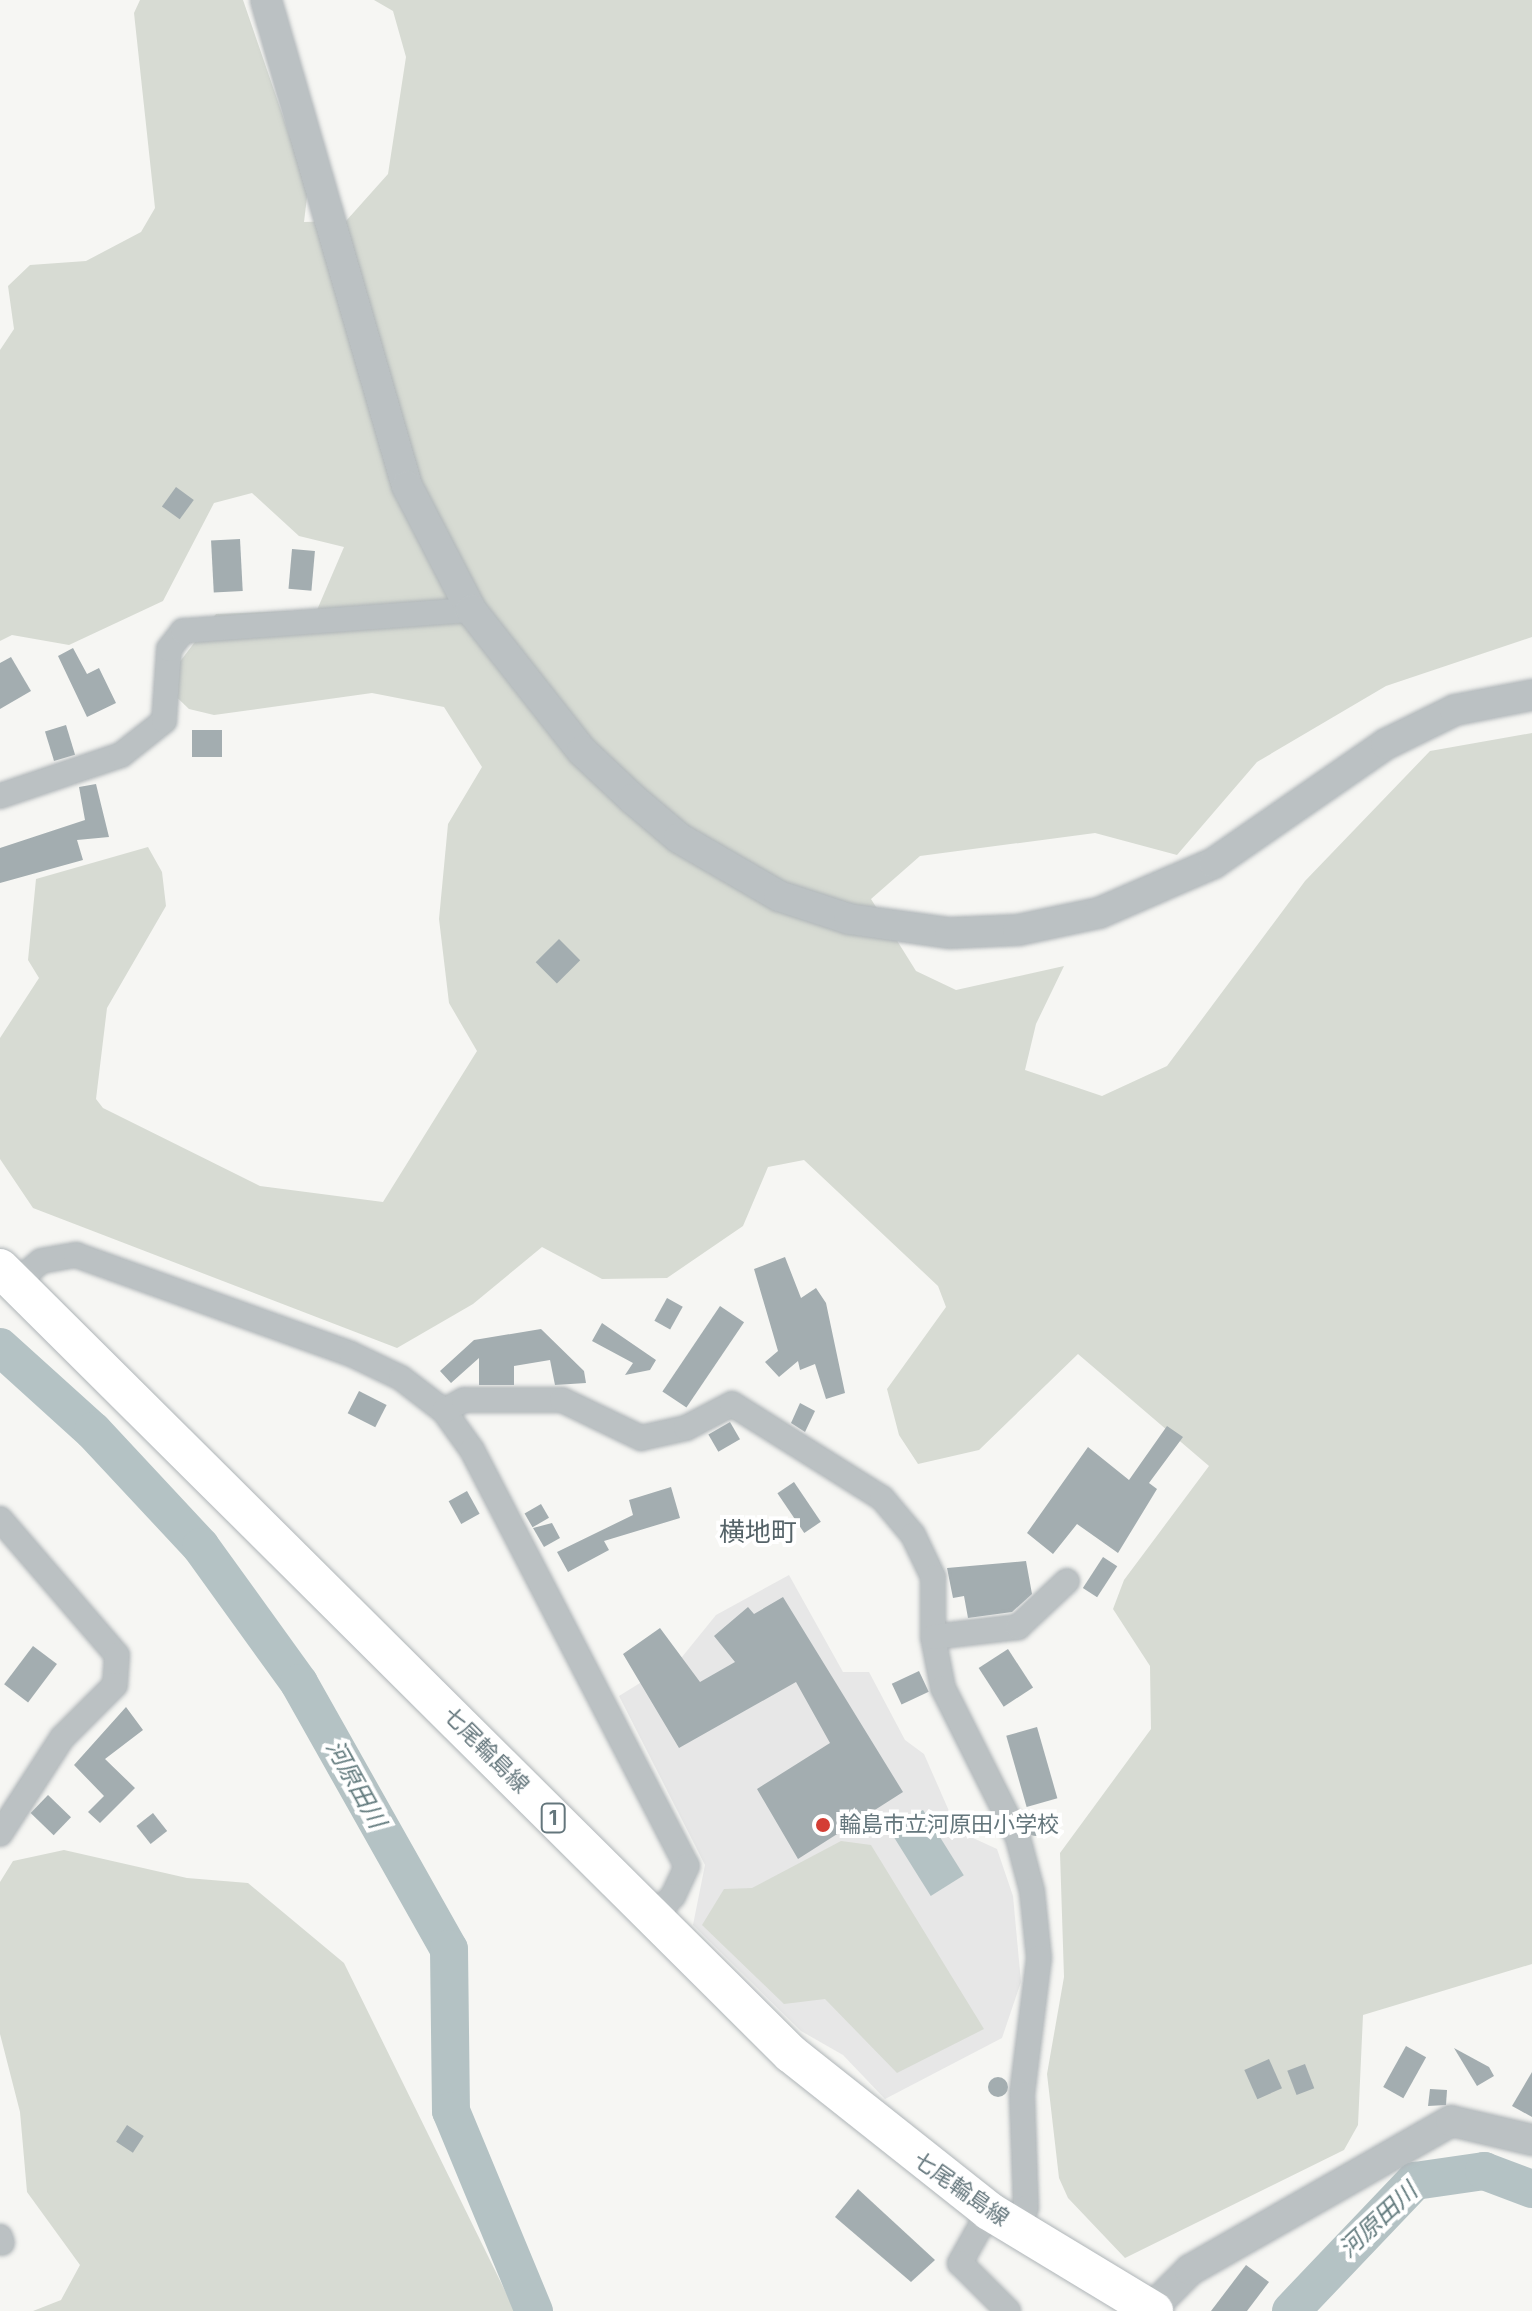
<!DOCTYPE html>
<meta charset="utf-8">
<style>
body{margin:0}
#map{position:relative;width:1532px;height:2311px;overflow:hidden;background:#f6f6f3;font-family:Inter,"Noto Sans JP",sans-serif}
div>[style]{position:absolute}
.built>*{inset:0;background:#e7e7e7}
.green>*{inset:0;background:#d7dbd3}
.water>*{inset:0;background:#b4c2c4;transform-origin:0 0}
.river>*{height:38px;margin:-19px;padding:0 19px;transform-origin:19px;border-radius:19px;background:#b4c2c4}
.building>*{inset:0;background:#a3adb0;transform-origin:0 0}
.round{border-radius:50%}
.roads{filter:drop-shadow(0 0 2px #afb5b8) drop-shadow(0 0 2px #afb5b8)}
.minor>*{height:24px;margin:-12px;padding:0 12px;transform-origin:12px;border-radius:12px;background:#bbc1c3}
.tertiary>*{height:30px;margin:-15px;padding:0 15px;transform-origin:15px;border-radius:15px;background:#bbc1c3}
.primary>*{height:38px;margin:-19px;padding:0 19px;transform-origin:19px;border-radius:19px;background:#fff}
.dots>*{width:22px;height:22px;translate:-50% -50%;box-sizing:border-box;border:4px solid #fff;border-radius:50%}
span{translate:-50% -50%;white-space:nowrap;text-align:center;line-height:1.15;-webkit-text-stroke:8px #fff;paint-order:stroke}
.shield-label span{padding:2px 6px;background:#fff;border:2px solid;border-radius:6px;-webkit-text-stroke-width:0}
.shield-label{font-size:20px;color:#64767c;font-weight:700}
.street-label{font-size:22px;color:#64767c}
.poi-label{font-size:22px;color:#64767c}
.left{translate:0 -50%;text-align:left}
.water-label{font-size:24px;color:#637b7e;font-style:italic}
.quarter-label{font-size:26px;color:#556368}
</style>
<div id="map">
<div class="built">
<div style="clip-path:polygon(789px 1575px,843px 1672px,869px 1672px,905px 1740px,924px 1754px,949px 1811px,973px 1838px,997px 1849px,1013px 1896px,1021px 1982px,1002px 2038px,885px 2099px,843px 2055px,801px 2031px,693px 1925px,705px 1865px,619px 1696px,682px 1657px,716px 1615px)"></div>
</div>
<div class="green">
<div style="clip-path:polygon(140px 0,243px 0,308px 189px,304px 222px,346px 221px,388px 174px,406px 57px,393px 11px,374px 0,1532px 0,1532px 637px,1386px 686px,1257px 762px,1177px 855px,1095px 833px,920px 856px,871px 899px,916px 971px,956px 990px,1064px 966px,1036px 1024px,1025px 1070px,1102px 1096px,1167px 1066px,1305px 881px,1430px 751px,1532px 733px,1532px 1964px,1363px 2015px,1358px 2125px,1344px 2150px,1125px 2258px,1068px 2198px,1059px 2178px,1047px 2074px,1064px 1977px,1060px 1853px,1151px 1729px,1150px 1666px,1113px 1609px,1124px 1580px,1209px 1466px,1078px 1354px,979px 1450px,918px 1464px,899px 1435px,887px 1389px,946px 1307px,938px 1286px,804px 1160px,768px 1167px,743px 1226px,667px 1278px,602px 1279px,542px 1247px,473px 1304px,397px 1348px,33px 1208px,0 1159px,0 1038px,39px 978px,28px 960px,36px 879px,148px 847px,162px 872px,166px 906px,107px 1008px,96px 1099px,103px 1108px,260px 1186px,383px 1202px,477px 1051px,449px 1003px,439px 919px,448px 824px,482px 767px,444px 707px,372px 693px,214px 715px,189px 709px,163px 684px,216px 614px,317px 610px,344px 547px,299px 536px,252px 493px,214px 503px,163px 601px,69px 645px,12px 635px,0 641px,0 350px,14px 329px,8px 286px,30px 265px,86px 261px,141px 232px,155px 208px,134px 13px)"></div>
<div style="clip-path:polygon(841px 1841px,871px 1845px,984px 2029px,897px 2073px,825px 1999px,784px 2004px,702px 1925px,724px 1889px,752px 1888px)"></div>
<div style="clip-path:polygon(64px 1850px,187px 1878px,248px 1883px,344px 1963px,515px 2311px,33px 2311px,61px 2300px,80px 2265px,27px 2192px,20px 2112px,0 2034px,0 1882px,13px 1861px)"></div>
</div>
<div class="water">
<div style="left:923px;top:1810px;width:77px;height:39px;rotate:58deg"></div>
</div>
<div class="river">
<div style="left:0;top:1347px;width:125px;rotate:42.1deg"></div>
<div style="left:93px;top:1431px;width:158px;rotate:47deg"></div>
<div style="left:201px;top:1547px;width:168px;rotate:54.2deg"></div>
<div style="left:299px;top:1683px;width:305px;rotate:60.6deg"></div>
<div style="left:449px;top:1949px;width:162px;rotate:89.3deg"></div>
<div style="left:451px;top:2111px;width:217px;rotate:67.5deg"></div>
<div style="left:1291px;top:2311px;width:180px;rotate:-46.4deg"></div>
<div style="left:1415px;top:2181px;width:70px;rotate:-8.2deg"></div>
<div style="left:1484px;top:2171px;width:51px;rotate:20.6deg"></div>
</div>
<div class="building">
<div style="left:176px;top:487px;width:22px;height:24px;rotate:36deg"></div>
<div style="left:240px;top:539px;width:52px;height:29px;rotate:87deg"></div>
<div style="left:292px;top:549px;width:23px;height:40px;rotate:5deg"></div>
<div style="clip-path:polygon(73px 648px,87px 674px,99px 668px,116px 703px,87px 717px,58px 656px)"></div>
<div style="clip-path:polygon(11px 657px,31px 691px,0 709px,0 663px)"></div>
<div style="left:66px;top:725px;width:31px;height:22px;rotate:73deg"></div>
<div style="left:192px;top:730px;width:30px;height:27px"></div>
<div style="clip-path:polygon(96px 784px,109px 837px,77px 840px,83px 860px,0 883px,0 848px,85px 820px,79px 787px)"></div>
<div style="left:559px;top:939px;width:30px;height:33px;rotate:45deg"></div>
<div style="clip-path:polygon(785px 1257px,801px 1298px,816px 1288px,826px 1303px,845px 1393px,826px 1399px,815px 1364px,800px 1370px,798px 1361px,779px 1377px,765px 1362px,778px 1351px,754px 1269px)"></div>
<div style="left:667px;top:1298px;width:18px;height:26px;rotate:29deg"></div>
<div style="left:720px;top:1306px;width:29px;height:103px;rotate:34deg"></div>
<div style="clip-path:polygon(602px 1323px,656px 1360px,650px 1370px,625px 1375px,633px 1363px,592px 1341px)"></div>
<div style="clip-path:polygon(541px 1329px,584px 1371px,586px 1383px,555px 1385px,550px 1360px,514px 1366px,514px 1385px,479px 1385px,479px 1358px,451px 1383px,440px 1371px,474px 1340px)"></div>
<div style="left:359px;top:1391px;width:31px;height:25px;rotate:27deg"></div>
<div style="clip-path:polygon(800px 1403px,815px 1411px,805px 1432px,791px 1423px)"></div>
<div style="left:730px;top:1422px;width:20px;height:25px;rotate:60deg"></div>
<div style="clip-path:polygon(1167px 1426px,1183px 1437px,1149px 1483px,1157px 1489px,1118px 1553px,1077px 1524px,1053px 1554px,1027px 1533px,1088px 1447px,1129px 1480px)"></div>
<div style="left:794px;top:1482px;width:48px;height:20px;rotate:56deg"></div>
<div style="clip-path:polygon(671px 1487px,680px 1518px,604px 1541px,609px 1550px,568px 1572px,557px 1552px,633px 1515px,629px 1500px)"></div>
<div style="left:467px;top:1491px;width:26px;height:21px;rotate:61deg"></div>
<div style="left:541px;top:1504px;width:16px;height:19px;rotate:60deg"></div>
<div style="clip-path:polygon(552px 1523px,560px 1538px,544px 1547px,533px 1528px)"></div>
<div style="left:1103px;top:1557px;width:17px;height:37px;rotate:33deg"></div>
<div style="clip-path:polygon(1026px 1561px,1032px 1594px,1012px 1612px,968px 1618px,964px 1596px,953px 1598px,947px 1568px)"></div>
<div style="clip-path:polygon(783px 1597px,903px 1792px,798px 1859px,757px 1789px,830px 1743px,796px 1682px,679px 1748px,623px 1654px,660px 1628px,700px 1682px,735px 1662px,714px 1636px,748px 1607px,754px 1614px)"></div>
<div style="left:33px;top:1646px;width:30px;height:48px;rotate:37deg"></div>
<div style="left:1008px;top:1649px;width:46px;height:35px;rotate:57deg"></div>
<div style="left:919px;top:1671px;width:23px;height:30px;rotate:65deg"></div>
<div style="clip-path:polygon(126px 1707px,143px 1730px,105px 1759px,135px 1788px,100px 1823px,88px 1812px,104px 1796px,74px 1765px)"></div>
<div style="left:1037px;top:1727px;width:74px;height:32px;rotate:74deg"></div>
<div style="left:48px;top:1795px;width:32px;height:25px;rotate:44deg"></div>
<div style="left:153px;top:1813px;width:23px;height:21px;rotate:52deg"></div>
<div class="round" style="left:1025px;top:1814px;width:22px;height:22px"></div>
<div style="left:1406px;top:2046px;width:23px;height:47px;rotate:29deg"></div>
<div style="clip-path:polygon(1454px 2048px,1489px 2067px,1494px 2076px,1477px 2086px)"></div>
<div style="left:1269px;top:2059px;width:32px;height:27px;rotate:66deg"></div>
<div style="left:1305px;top:2064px;width:26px;height:19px;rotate:69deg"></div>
<div style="clip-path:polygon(1532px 2072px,1532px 2117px,1512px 2106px)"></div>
<div class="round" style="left:988px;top:2077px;width:20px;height:20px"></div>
<div style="clip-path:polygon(1430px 2089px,1447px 2090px,1446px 2105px,1428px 2106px)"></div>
<div style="left:127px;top:2125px;width:20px;height:20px;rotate:33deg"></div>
<div style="clip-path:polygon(858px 2189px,935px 2260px,911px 2282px,835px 2217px)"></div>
<div style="clip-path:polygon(1246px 2265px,1269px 2282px,1247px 2311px,1211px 2311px)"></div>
</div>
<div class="roads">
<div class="minor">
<div style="left:0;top:796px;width:128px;rotate:-18.7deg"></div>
<div style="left:121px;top:755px;width:55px;rotate:-38.3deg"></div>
<div style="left:164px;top:721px;width:72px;rotate:-86deg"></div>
<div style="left:169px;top:649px;width:23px;rotate:-52deg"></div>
<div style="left:183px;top:631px;width:289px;rotate:-4.2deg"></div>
<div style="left:15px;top:1283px;width:34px;rotate:-40deg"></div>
<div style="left:41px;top:1261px;width:36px;rotate:-10deg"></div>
<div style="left:76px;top:1255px;width:292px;rotate:19.8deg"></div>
<div style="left:351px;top:1354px;width:55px;rotate:25.6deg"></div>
<div style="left:401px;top:1378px;width:54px;rotate:37.5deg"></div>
<div style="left:444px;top:1411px;width:48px;rotate:54.3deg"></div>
<div style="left:472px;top:1450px;width:468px;rotate:62.7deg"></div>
<div style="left:687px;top:1866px;width:33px;rotate:115deg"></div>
<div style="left:673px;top:1896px;width:29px;rotate:134deg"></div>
<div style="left:444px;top:1411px;width:23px;rotate:-29deg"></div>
<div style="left:464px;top:1400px;width:98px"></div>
<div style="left:562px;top:1400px;width:88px;rotate:25.7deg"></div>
<div style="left:641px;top:1438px;width:46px;rotate:-12.5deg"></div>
<div style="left:686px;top:1428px;width:52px;rotate:-27.6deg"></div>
<div style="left:732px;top:1404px;width:177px;rotate:32.1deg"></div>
<div style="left:882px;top:1498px;width:48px;rotate:50deg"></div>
<div style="left:913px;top:1535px;width:47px;rotate:64.5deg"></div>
<div style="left:933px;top:1577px;width:60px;rotate:90deg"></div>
<div style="left:933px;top:1637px;width:52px;rotate:78.9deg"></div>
<div style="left:943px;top:1688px;width:168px;rotate:63.4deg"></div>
<div style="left:1018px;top:1838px;width:55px;rotate:75.2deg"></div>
<div style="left:1032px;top:1891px;width:67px;rotate:84deg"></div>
<div style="left:1039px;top:1958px;width:137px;rotate:97.1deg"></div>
<div style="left:1022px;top:2094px;width:114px;rotate:88deg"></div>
<div style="left:1026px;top:2208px;width:22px;rotate:122deg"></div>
<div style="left:0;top:1519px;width:179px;rotate:49.3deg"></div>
<div style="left:117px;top:1655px;width:30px;rotate:94deg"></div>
<div style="left:115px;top:1685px;width:75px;rotate:135deg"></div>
<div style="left:62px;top:1738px;width:114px;rotate:122.9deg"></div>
<div style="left:933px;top:1637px;width:86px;rotate:-6.7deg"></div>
<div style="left:1018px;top:1627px;width:67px;rotate:-43.2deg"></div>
<div style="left:989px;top:2211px;width:60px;rotate:119.1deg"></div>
<div style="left:960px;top:2263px;width:68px;rotate:45deg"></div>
<div style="left:0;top:2237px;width:6px;rotate:72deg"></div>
</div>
<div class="tertiary">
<div style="left:266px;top:0;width:506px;rotate:73.82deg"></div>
<div style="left:407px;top:486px;width:140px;rotate:62.7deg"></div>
<div style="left:471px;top:610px;width:179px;rotate:51.8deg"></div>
<div style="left:582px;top:751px;width:70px;rotate:43.3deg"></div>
<div style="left:633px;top:799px;width:60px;rotate:40.3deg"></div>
<div style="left:679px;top:838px;width:116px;rotate:30.1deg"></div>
<div style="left:779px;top:896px;width:74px;rotate:18.2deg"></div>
<div style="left:849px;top:919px;width:102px;rotate:7.9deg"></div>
<div style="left:950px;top:933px;width:68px;rotate:-2.5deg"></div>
<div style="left:1018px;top:930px;width:83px;rotate:-11.9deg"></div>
<div style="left:1099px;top:913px;width:125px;rotate:-23.5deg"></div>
<div style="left:1214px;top:863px;width:209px;rotate:-34.7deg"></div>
<div style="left:1386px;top:744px;width:77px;rotate:-26.2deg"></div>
<div style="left:1455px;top:710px;width:78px;rotate:-11deg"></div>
<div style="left:1151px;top:2309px;width:55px;rotate:-45deg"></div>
<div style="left:1190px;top:2270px;width:301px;rotate:-29.7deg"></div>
<div style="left:1451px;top:2121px;width:83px;rotate:13.2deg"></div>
</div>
<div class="primary">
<div style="left:0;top:1268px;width:1115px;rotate:44.82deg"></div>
<div style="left:791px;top:2054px;width:253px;rotate:38.4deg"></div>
<div style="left:989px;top:2211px;width:193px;rotate:31.2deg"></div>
</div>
</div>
<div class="dots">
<div style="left:823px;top:1825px;background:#d43e35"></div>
</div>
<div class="shield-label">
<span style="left:553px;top:1818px">1</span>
</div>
<div class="street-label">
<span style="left:486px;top:1750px;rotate:45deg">七尾輪島線</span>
<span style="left:961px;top:2189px;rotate:35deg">七尾輪島線</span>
</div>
<div class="poi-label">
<span class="left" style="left:839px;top:1825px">輪島市立河原田小学校</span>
</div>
<div class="water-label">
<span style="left:356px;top:1784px;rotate:61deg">河原田川</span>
<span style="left:1378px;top:2220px;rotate:-43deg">河原田川</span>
</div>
<div class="quarter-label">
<span style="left:758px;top:1532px">横地町</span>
</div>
</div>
